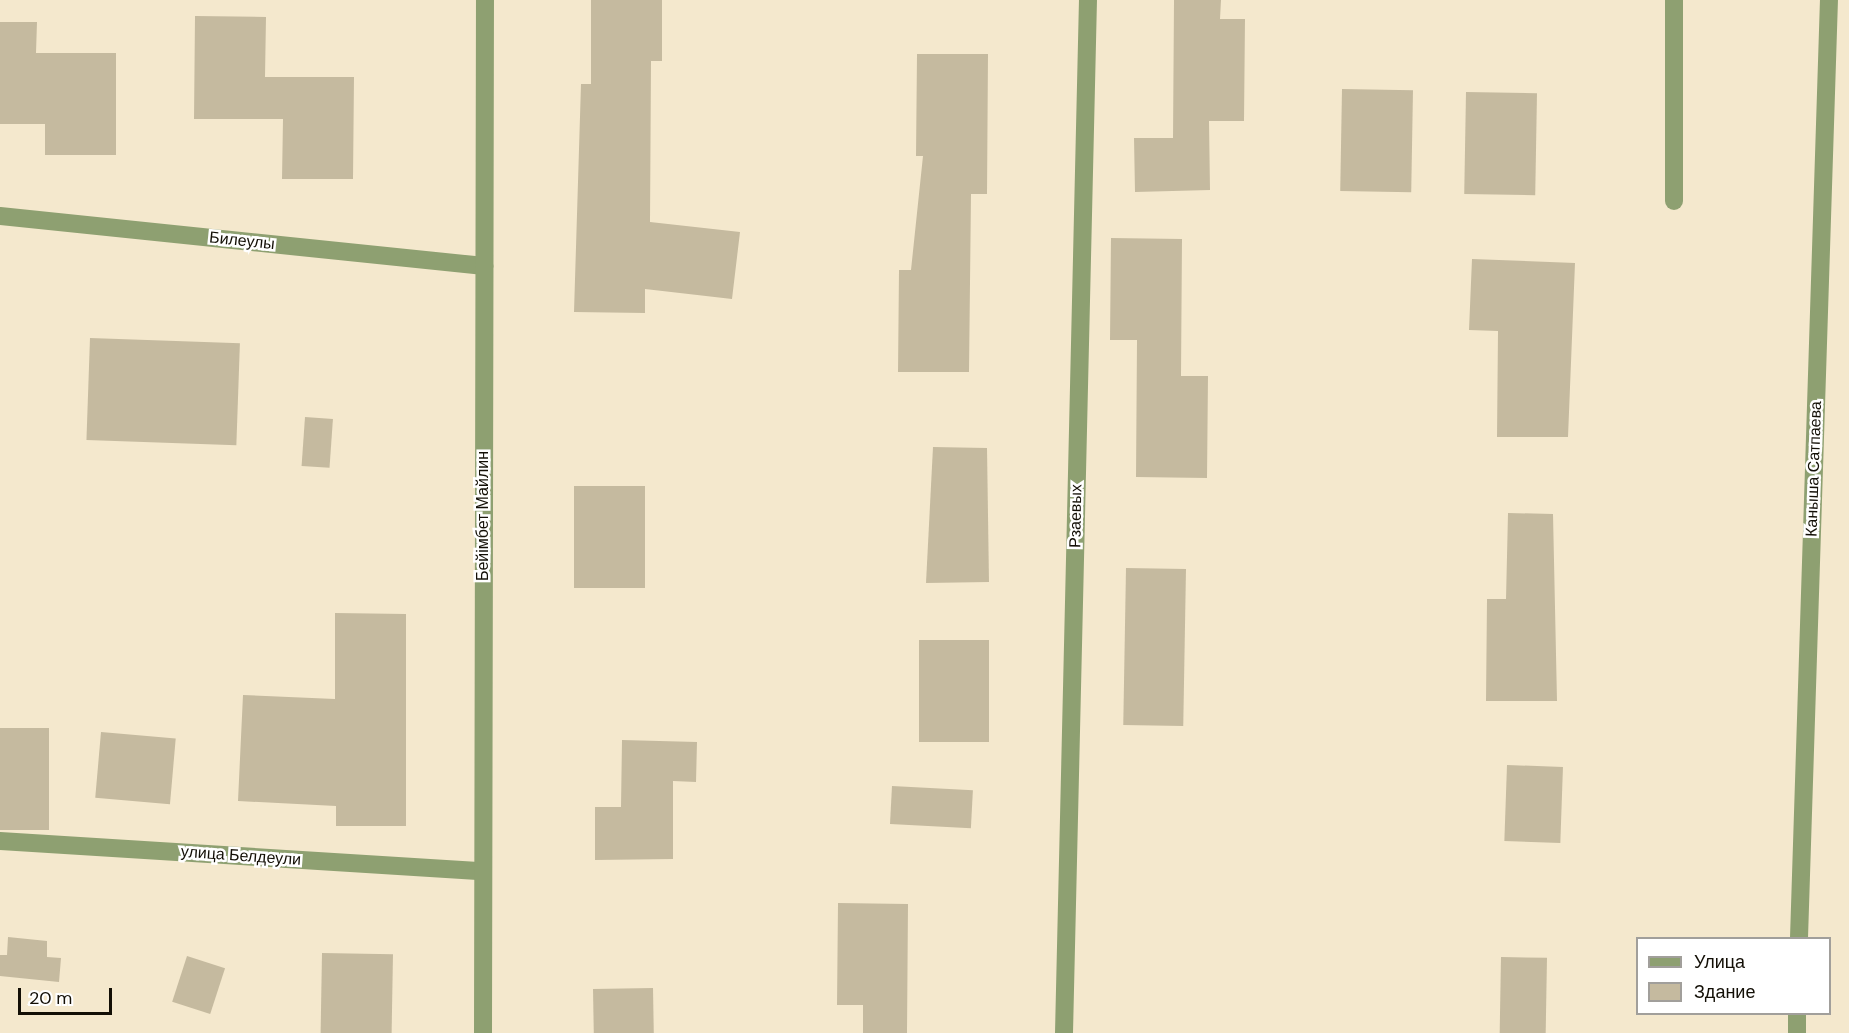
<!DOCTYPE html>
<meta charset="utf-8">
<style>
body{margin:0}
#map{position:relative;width:1849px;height:1033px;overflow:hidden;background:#f4e8cd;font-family:"DM Sans",sans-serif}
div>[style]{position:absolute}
.building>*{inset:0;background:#c5ba9f;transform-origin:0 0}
.minor>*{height:18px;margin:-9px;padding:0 9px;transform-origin:9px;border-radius:9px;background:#8ea071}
span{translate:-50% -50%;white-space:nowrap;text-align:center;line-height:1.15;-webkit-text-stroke:5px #fff;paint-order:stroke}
.street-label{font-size:16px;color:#130f06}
.legend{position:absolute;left:1636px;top:937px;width:195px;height:78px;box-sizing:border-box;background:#fff;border:2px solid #a19f9b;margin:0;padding:8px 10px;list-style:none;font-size:18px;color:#130f06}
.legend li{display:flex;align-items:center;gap:12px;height:30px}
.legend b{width:30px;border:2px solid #a19f9b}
.scale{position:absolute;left:18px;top:988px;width:94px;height:27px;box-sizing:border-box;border:3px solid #130f06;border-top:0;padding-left:8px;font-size:18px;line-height:21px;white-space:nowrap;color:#130f06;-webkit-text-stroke:4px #fff;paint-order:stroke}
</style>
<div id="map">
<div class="building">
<div style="clip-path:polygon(591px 0,662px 0,662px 61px,651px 61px,650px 222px,740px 232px,732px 299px,645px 289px,645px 313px,574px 312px,581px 84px,591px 84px)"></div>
<div style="clip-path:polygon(1174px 0,1221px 0,1220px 19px,1245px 19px,1244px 121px,1209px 121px,1210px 190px,1135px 192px,1134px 138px,1173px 138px)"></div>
<div style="clip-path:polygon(195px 16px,266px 17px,265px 77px,354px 77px,353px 179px,282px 179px,283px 119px,194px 119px)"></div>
<div style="clip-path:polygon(0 22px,37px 22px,36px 53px,116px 53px,116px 155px,45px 155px,45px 124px,0 124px)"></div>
<div style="clip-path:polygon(917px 54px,988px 54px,987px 194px,971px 194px,969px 372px,898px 372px,899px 270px,911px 270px,923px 156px,916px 156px)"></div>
<div style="left:1342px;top:89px;width:71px;height:102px;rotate:1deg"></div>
<div style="left:1466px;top:92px;width:71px;height:102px;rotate:1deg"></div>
<div style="clip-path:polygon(1111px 238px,1182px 239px,1181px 376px,1208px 376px,1207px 478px,1136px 477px,1137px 340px,1110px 340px)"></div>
<div style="clip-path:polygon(1472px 259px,1575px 263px,1568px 437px,1497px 437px,1498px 331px,1469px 330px)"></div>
<div style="left:90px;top:338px;width:150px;height:102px;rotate:2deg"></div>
<div style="left:305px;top:417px;width:28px;height:49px;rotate:4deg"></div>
<div style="clip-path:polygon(933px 447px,987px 448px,989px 582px,926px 583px)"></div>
<div style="left:574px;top:486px;width:71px;height:102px"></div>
<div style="clip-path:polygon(1508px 513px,1553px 514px,1557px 701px,1486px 701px,1487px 599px,1506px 599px)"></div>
<div style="left:1126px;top:568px;width:60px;height:157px;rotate:1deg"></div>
<div style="clip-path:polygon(335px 613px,406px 614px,406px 826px,336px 826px,336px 806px,238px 801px,243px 695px,335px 699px)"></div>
<div style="left:919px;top:640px;width:70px;height:102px"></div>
<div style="left:0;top:728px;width:49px;height:102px"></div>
<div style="left:101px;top:732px;width:75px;height:66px;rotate:5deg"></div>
<div style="clip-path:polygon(622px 740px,697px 742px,696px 782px,673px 781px,673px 859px,595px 860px,595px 807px,621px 807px)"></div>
<div style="left:1507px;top:765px;width:56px;height:76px;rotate:2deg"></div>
<div style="left:892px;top:786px;width:81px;height:38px;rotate:3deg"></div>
<div style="clip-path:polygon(838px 903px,908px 904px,907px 1033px,863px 1033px,863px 1005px,837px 1005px)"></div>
<div style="clip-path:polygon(8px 937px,47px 941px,47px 957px,61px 958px,59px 982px,0 976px,0 955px,7px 955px)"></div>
<div style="left:322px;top:953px;width:71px;height:80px;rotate:1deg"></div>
<div style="left:187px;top:956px;width:40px;height:48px;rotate:18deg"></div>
<div style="left:1501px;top:957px;width:46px;height:76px;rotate:1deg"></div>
<div style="left:653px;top:988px;width:45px;height:60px;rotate:89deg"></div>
</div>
<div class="minor">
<div style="left:1674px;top:0;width:201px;rotate:90deg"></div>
<div style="left:0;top:216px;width:487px;rotate:5.9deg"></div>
<div style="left:0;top:841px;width:483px;rotate:3.6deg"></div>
<div style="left:1799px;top:938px;width:938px;rotate:-88.17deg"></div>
<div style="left:483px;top:1033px;width:1033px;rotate:-89.89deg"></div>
<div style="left:1064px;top:1033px;width:1033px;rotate:-88.67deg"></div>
<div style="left:1797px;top:1033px;width:19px;rotate:-90deg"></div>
</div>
<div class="street-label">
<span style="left:242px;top:241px;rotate:6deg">Билеулы</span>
<span style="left:1814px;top:469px;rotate:-88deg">Каныша Сатпаева</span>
<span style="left:483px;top:516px;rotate:-90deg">Бейімбет Майлин</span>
<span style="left:1076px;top:516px;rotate:-89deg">Рзаевых</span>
<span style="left:241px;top:856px;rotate:4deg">улица Белдеули</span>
</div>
<ul class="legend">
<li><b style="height:8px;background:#8ea071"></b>Улица</li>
<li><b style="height:16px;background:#c5ba9f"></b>Здание</li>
</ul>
<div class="scale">20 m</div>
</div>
